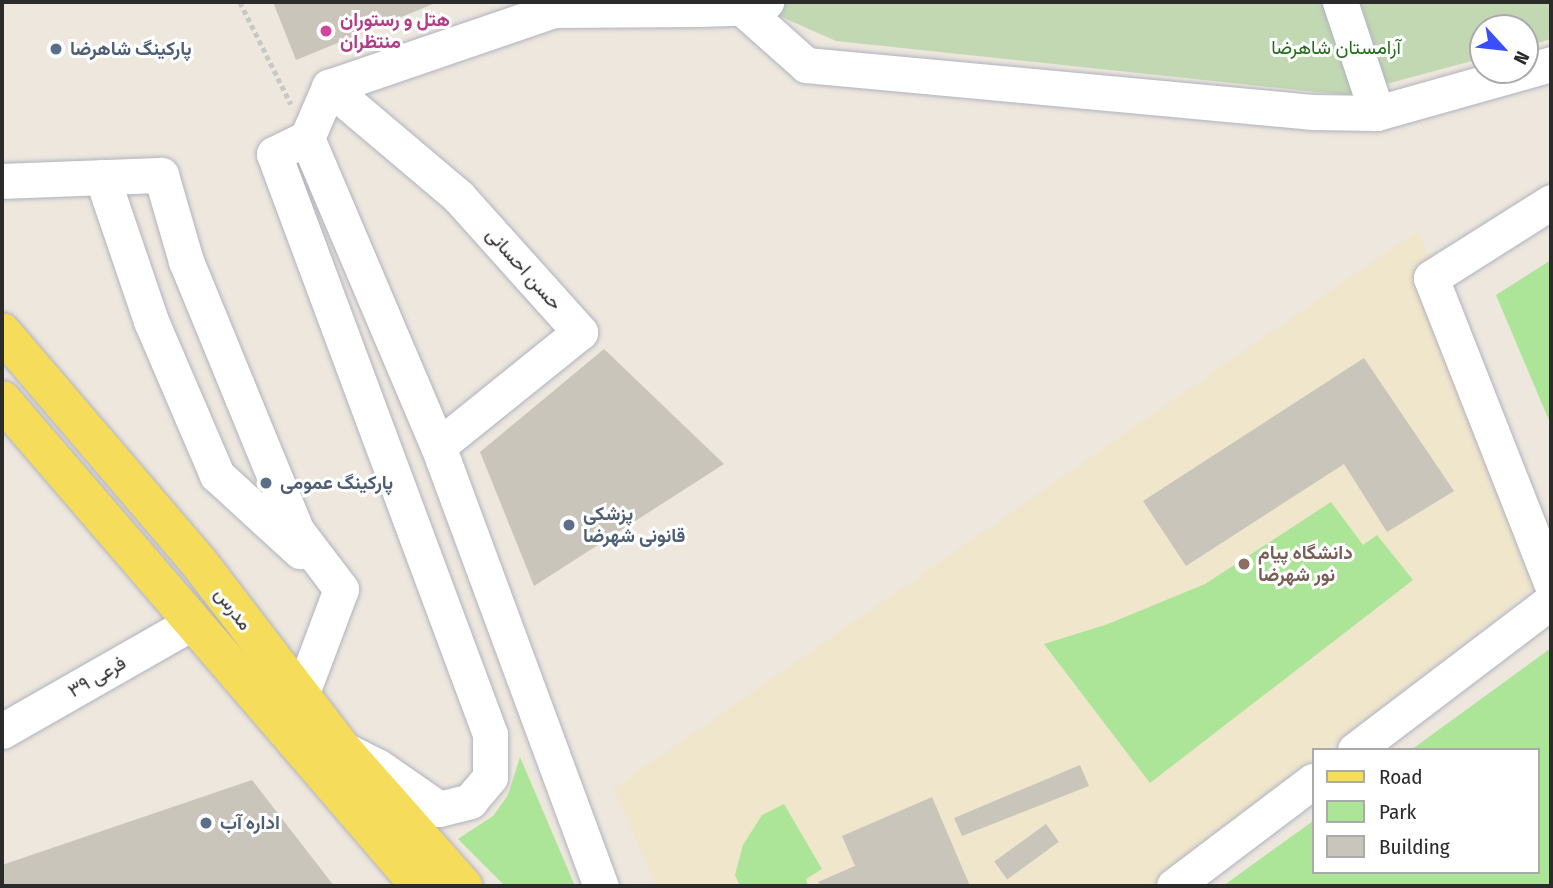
<!DOCTYPE html>
<meta charset="utf-8">
<style>
body{margin:0}
#map{position:relative;width:1553px;height:888px;overflow:hidden;background:#ede7dd;font-family:"Fira Sans Condensed",Vazirmatn,sans-serif}
div>[style]{position:absolute}
.education>*{inset:0;background:#efe6cc}
.green>*{inset:0;background:#ace597}
.cemetery>*{inset:0;background:#c2d8b3}
.building>*{inset:0;background:#c9c5bb;transform-origin:0 0}
.path>*{height:4.5px;margin-top:-2.25px;transform-origin:0;background:repeating-linear-gradient(90deg,#c8c8c8 0 5px,transparent 0 8.5px)}
.roads{filter:drop-shadow(0 0 2px #b1b2bf) drop-shadow(0 0 2px #b1b2bf)}
.minor>*{height:35px;margin:-17.5px;padding:0 17.5px;transform-origin:17.5px;border-radius:17.5px;background:#fff}
.major>*{height:38px;margin:-19px;padding:0 19px;transform-origin:19px;border-radius:19px;background:#f5dc5a}
.dots>*{width:19px;height:19px;translate:-50% -50%;box-sizing:border-box;border:4px solid #fff;border-radius:50%}
span{translate:-50% -50%;white-space:nowrap;text-align:center;line-height:1.15;-webkit-text-stroke:6px #fff;paint-order:stroke}
.hotel-label{font-size:19px;color:#b23c85;font-weight:700}
.left{translate:0 -50%;text-align:left}
.park-label{font-size:19px;color:#236b18}
.service-label{font-size:19px;color:#4e5e75;font-weight:700}
.street-label{font-size:19px;color:#2b2b2b}
.education-label{font-size:19px;color:#785e54;font-weight:700}
.frame{position:absolute;inset:0;border:4px solid #2b2b2b;pointer-events:none}
.legend{position:absolute;left:1312px;top:748px;width:228px;height:126px;box-sizing:border-box;background:#fff;border:2px solid #aaa;margin:0;padding:9px 12px;list-style:none;font-size:21px;color:#2b2b2b}
.legend li{display:flex;align-items:center;gap:14px;height:35px}
.legend b{width:35px;border:2px solid #aaa}
.north{position:absolute;left:1469px;top:14px;width:70px;height:70px;box-sizing:border-box;background:#fff;border:2px solid #aaa;border-radius:50%;rotate:117deg;font-size:19px;font-weight:700;line-height:28px;text-align:center;color:#2b2b2b}
.north::after{content:'';display:block;margin:auto;width:24px;height:32px;background:#384eff;clip-path:polygon(50% 0,100% 100%,50% 72%,0 100%)}
</style>
<div id="map">
<div class="education">
<div style="clip-path:polygon(1418px 230px,1551px 555px,1551px 573px,1327px 750px,1313px 750px,1313px 760px,1153px 886px,656px 886px,614px 788px)"></div>
</div>
<div class="green">
<div style="clip-path:polygon(1551px 260px,1551px 425px,1496px 295px)"></div>
<div style="clip-path:polygon(1331px 502px,1363px 545px,1377px 535px,1413px 580px,1150px 783px,1044px 644px,1108px 624px,1205px 584px)"></div>
<div style="clip-path:polygon(1551px 648px,1551px 886px,1223px 886px,1313px 821px,1313px 872px,1537px 872px,1537px 750px,1411px 750px)"></div>
<div style="clip-path:polygon(520px 757px,575px 886px,505px 886px,458px 839px,493px 816px,508px 795px)"></div>
<div style="clip-path:polygon(784px 804px,822px 869px,806px 879px,808px 886px,740px 886px,735px 875px,743px 845px,762px 815px)"></div>
</div>
<div class="cemetery">
<div style="clip-path:polygon(748px 2px,1551px 2px,1551px 39px,1525px 47px,1525px 28px,1483px 28px,1483px 58px,1345px 95px,836px 41px)"></div>
</div>
<div class="building">
<div style="clip-path:polygon(273px 2px,438px 2px,296px 60px)"></div>
<div style="clip-path:polygon(604px 349px,724px 464px,534px 586px,480px 452px)"></div>
<div style="clip-path:polygon(1364px 358px,1454px 491px,1387px 532px,1344px 464px,1186px 566px,1143px 501px)"></div>
<div style="clip-path:polygon(1080px 765px,1089px 786px,962px 836px,954px 818px)"></div>
<div style="clip-path:polygon(252px 780px,334px 886px,2px 886px,2px 865px)"></div>
<div style="clip-path:polygon(932px 797px,970px 886px,820px 886px,818px 882px,855px 866px,842px 836px)"></div>
<div style="left:1046px;top:824px;width:22px;height:64px;rotate:54deg"></div>
</div>
<div class="path">
<div style="left:240px;top:2px;width:114px;rotate:63.4deg"></div>
</div>
<div class="roads">
<div class="minor">
<div style="left:741px;top:7px;width:87px;rotate:41.7deg"></div>
<div style="left:806px;top:65px;width:509px;rotate:5.3deg"></div>
<div style="left:1313px;top:112px;width:64px;rotate:0.9deg"></div>
<div style="left:1377px;top:113px;width:117px;rotate:-108.4deg"></div>
<div style="left:329px;top:87px;width:169px;rotate:40.2deg"></div>
<div style="left:458px;top:196px;width:183px;rotate:48.1deg"></div>
<div style="left:580px;top:332px;width:182px;rotate:141.2deg"></div>
<div style="left:1377px;top:113px;width:181px;rotate:-15.7deg"></div>
<div style="left:307px;top:138px;width:335px;rotate:67deg"></div>
<div style="left:438px;top:446px;width:469px;rotate:69.7deg"></div>
<div style="left:102px;top:177px;width:152px;rotate:71.2deg"></div>
<div style="left:151px;top:321px;width:168px;rotate:66.8deg"></div>
<div style="left:217px;top:475px;width:113px;rotate:42.5deg"></div>
<div style="left:2px;top:181px;width:159px;rotate:-2.2deg"></div>
<div style="left:161px;top:175px;width:90px;rotate:73.8deg"></div>
<div style="left:186px;top:261px;width:292px;rotate:67.7deg"></div>
<div style="left:297px;top:531px;width:73px;rotate:52.8deg"></div>
<div style="left:341px;top:589px;width:116px;rotate:110.6deg"></div>
<div style="left:1551px;top:202px;width:142px;rotate:147.7deg"></div>
<div style="left:1431px;top:278px;width:328px;rotate:68.5deg"></div>
<div style="left:2px;top:731px;width:220px;rotate:-29.7deg"></div>
<div style="left:1355px;top:750px;width:246px;rotate:-37.2deg"></div>
<div style="left:349px;top:752px;width:31px;rotate:27deg"></div>
<div style="left:377px;top:766px;width:75px;rotate:34.7deg"></div>
<div style="left:439px;top:809px;width:32px;rotate:-14deg"></div>
<div style="left:470px;top:801px;width:31px;rotate:-50deg"></div>
<div style="left:490px;top:777px;width:43px;rotate:-90deg"></div>
<div style="left:490px;top:734px;width:619px;rotate:-110.43deg"></div>
<div style="left:274px;top:154px;width:37px;rotate:-26deg"></div>
<div style="left:307px;top:138px;width:56px;rotate:-66.7deg"></div>
<div style="left:329px;top:87px;width:238px;rotate:-18.9deg"></div>
<div style="left:554px;top:10px;width:145px;rotate:-0.4deg"></div>
<div style="left:699px;top:9px;width:60px;rotate:-1.9deg"></div>
<div style="left:759px;top:7px;width:9px;rotate:-36deg"></div>
<div style="left:1174px;top:886px;width:174px;rotate:-37.1deg"></div>
</div>
<div class="major">
<div style="left:2px;top:332px;width:305px;rotate:49.5deg"></div>
<div style="left:200px;top:564px;width:233px;rotate:52.5deg"></div>
<div style="left:342px;top:749px;width:183px;rotate:48.5deg"></div>
<div style="left:2px;top:400px;width:641px;rotate:49.3deg"></div>
</div>
</div>
<div class="dots">
<div style="left:326px;top:31px;background:#d1479c"></div>
<div style="left:56px;top:49px;background:#5c6f8a"></div>
<div style="left:266px;top:483px;background:#5c6f8a"></div>
<div style="left:569px;top:525px;background:#5c6f8a"></div>
<div style="left:1244px;top:564px;background:#8d6e63"></div>
<div style="left:206px;top:823px;background:#5c6f8a"></div>
</div>
<div class="hotel-label">
<span class="left" style="left:340px;top:31px">هتل و رستوران<br>منتظران</span>
</div>
<div class="park-label">
<span style="left:1336px;top:48px">آرامستان شاهرضا</span>
</div>
<div class="service-label">
<span class="left" style="left:70px;top:49px">پارکینگ شاهرضا</span>
<span class="left" style="left:280px;top:483px">پارکینگ عمومی</span>
<span class="left" style="left:583px;top:525px">پزشکی<br>قانونی شهرضا</span>
<span class="left" style="left:220px;top:823px">اداره آب</span>
</div>
<div class="street-label">
<span style="left:524px;top:269px;rotate:48deg">حسن احسانی</span>
<span style="left:233px;top:609px;rotate:53deg">مدرس</span>
<span style="left:97px;top:677px;rotate:-30deg">فرعی ۳۹</span>
</div>
<div class="education-label">
<span class="left" style="left:1258px;top:564px">دانشگاه پیام<br>نور شهرضا</span>
</div>
<div class="frame"></div>
<ul class="legend">
<li><b style="height:9px;background:#f5dc5a"></b>Road</li>
<li><b style="height:19px;background:#ace597"></b>Park</li>
<li><b style="height:19px;background:#c9c5bb"></b>Building</li>
</ul>
<div class="north">N</div>
</div>
